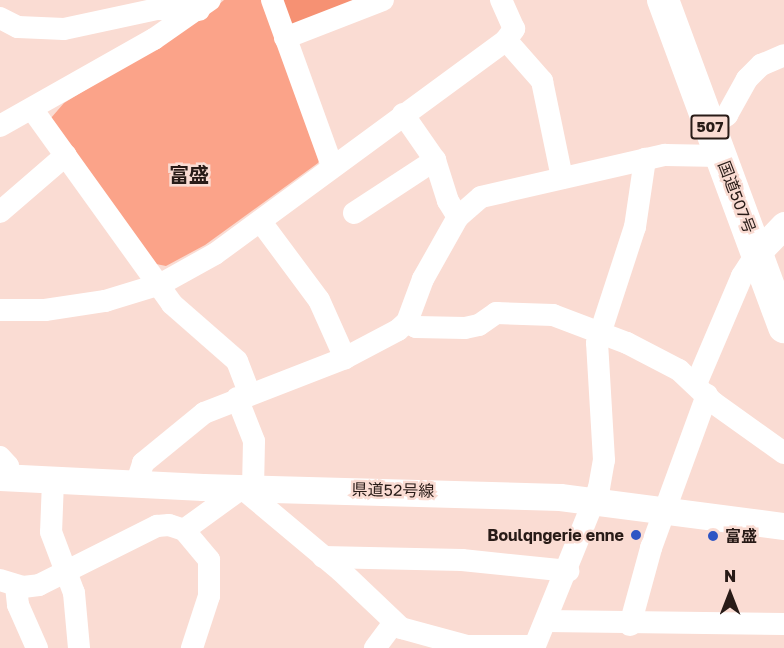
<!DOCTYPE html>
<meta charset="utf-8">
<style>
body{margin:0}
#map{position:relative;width:784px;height:648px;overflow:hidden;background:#fadcd3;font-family:"Golos Text","Noto Sans JP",sans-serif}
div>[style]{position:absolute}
.green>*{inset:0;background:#fba389}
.forest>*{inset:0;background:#f69173}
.minor>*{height:22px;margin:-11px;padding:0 11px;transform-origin:11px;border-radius:11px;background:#fff}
.major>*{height:27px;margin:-13.5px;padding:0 13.5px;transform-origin:13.5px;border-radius:13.5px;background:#fff}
.highway>*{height:32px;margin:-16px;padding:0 16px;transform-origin:16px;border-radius:16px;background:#fff}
.dots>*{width:16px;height:16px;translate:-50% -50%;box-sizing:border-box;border:3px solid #fadcd3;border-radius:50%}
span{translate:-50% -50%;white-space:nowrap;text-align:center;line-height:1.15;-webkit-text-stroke:5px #fadcd3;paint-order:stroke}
.shield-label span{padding:2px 4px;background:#fadcd3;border:2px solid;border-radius:4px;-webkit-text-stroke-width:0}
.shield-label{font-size:15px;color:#281b17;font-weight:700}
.street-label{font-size:16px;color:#281b17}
.poi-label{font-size:16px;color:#281b17;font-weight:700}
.right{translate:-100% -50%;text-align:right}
.left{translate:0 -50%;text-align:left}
.quarter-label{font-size:20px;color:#281b17;font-weight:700}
.north{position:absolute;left:700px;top:564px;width:60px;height:60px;-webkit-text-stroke:4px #fadcd3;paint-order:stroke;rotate:0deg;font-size:16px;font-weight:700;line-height:24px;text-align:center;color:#281b17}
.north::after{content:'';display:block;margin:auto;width:21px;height:27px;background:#281b17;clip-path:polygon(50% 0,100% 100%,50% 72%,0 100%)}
</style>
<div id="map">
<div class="green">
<div style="clip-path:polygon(224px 0,264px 0,322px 155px,318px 163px,205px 245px,166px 266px,156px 264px,51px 118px,64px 103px,203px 18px)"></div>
</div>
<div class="forest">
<div style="clip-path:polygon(278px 0,367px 0,294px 28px)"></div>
</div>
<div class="minor">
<div style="left:272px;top:0;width:177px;rotate:70.1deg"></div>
<div style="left:0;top:18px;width:20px;rotate:27deg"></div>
<div style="left:18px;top:27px;width:46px;rotate:2.5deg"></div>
<div style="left:64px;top:29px;width:95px;rotate:-12.1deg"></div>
<div style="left:157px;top:9px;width:42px;rotate:1.4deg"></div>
<div style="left:285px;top:38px;width:105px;rotate:-21.2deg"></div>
<div style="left:506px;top:40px;width:55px;rotate:48.7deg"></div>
<div style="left:542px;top:81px;width:99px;rotate:78.3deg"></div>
<div style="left:32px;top:109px;width:240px;rotate:54.3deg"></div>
<div style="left:172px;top:304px;width:86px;rotate:41.2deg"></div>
<div style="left:237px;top:361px;width:34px;rotate:69deg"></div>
<div style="left:403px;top:114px;width:56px;rotate:55.2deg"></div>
<div style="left:435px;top:160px;width:43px;rotate:72.4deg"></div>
<div style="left:448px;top:201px;width:19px;rotate:58deg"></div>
<div style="left:0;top:126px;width:177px;rotate:-29.5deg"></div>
<div style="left:154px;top:39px;width:68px;rotate:-34.9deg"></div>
<div style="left:710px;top:127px;width:21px;rotate:-35deg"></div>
<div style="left:727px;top:115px;width:41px;rotate:-60.9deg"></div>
<div style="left:747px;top:79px;width:20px;rotate:-45deg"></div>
<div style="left:761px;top:65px;width:25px;rotate:-23deg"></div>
<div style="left:0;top:212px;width:87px;rotate:-40.8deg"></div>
<div style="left:354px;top:213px;width:97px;rotate:-33.2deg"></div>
<div style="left:261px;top:222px;width:97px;rotate:53.4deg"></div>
<div style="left:319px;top:300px;width:64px;rotate:65.9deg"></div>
<div style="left:0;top:310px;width:45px"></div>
<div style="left:45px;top:310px;width:61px;rotate:-8.5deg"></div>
<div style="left:105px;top:301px;width:59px;rotate:-16.9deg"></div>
<div style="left:161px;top:284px;width:62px;rotate:-29.1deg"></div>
<div style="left:215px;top:254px;width:361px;rotate:-36.3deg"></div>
<div style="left:506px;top:40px;width:14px;rotate:-54deg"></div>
<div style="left:514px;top:29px;width:32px;rotate:-114deg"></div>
<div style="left:407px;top:322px;width:10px;rotate:29deg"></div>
<div style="left:416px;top:327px;width:49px;rotate:1.2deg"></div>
<div style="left:465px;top:328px;width:14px;rotate:-12deg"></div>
<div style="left:479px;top:325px;width:21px;rotate:-35deg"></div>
<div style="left:496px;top:313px;width:57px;rotate:2deg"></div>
<div style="left:553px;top:315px;width:79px;rotate:20.7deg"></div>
<div style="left:627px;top:343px;width:59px;rotate:27.4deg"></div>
<div style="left:679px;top:370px;width:48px;rotate:43.3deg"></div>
<div style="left:714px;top:403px;width:86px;rotate:35.5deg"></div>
<div style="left:696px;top:384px;width:117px;rotate:-66.9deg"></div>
<div style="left:742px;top:276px;width:27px;rotate:-57deg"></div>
<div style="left:237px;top:398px;width:46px;rotate:68.4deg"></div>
<div style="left:254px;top:441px;width:48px;rotate:91.2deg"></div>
<div style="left:0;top:457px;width:12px;rotate:48deg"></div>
<div style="left:8px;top:466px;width:11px;rotate:95deg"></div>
<div style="left:53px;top:481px;width:51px;rotate:92.2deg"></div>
<div style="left:51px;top:532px;width:65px;rotate:69.3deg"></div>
<div style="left:74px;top:593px;width:55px;rotate:84.8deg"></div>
<div style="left:136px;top:485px;width:23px;rotate:-72deg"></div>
<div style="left:143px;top:463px;width:79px;rotate:-39.3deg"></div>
<div style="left:204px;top:413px;width:151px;rotate:-21.3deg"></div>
<div style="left:345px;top:358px;width:60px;rotate:-27.8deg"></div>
<div style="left:398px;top:330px;width:12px;rotate:-42deg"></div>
<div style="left:407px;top:322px;width:46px;rotate:-69.6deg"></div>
<div style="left:423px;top:279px;width:71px;rotate:-60.6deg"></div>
<div style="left:458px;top:217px;width:30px;rotate:-41deg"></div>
<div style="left:481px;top:197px;width:189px;rotate:-12.9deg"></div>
<div style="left:665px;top:155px;width:56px;rotate:1deg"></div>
<div style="left:184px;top:530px;width:72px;rotate:-35.9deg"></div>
<div style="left:242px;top:488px;width:129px;rotate:40deg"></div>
<div style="left:341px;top:571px;width:83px;rotate:43.5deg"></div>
<div style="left:401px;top:628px;width:68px;rotate:15.3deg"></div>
<div style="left:467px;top:646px;width:67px"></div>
<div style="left:323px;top:557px;width:139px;rotate:1.2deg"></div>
<div style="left:462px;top:560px;width:107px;rotate:5.9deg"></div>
<div style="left:0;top:580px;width:24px;rotate:17deg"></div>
<div style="left:23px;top:587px;width:16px;rotate:-7deg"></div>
<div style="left:39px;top:585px;width:132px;rotate:-26.6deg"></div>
<div style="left:157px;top:526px;width:12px;rotate:-5deg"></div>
<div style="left:169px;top:525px;width:16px;rotate:18deg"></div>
<div style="left:184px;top:530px;width:39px;rotate:50deg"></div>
<div style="left:209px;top:560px;width:36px;rotate:90deg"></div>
<div style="left:209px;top:596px;width:55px;rotate:108.1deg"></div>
<div style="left:16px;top:586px;width:19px;rotate:84deg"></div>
<div style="left:18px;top:605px;width:47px;rotate:66.2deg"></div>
<div style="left:546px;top:621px;width:238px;rotate:0.7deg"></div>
<div style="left:630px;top:625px;width:80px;rotate:-74.7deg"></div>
<div style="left:651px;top:548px;width:163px;rotate:-69.9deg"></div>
<div style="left:375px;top:648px;width:31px;rotate:-53deg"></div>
<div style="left:534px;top:648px;width:173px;rotate:-67.9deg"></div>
<div style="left:599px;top:488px;width:28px;rotate:-80deg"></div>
<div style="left:604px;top:460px;width:117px;rotate:-93.4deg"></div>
<div style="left:597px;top:343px;width:122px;rotate:-71.9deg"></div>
<div style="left:635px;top:227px;width:69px;rotate:-81.6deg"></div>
</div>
<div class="major">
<div style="left:757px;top:253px;width:39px;rotate:-46deg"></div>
<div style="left:0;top:477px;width:203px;rotate:2.8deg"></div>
<div style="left:203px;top:487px;width:357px;rotate:1.6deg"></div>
<div style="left:560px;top:497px;width:226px;rotate:7.4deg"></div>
</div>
<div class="highway">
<div style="left:663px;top:0;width:349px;rotate:69.7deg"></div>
</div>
<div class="dots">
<div style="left:636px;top:535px;background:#2e55c4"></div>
<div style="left:713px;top:536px;background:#2e55c4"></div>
</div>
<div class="shield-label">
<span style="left:710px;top:127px">507</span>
</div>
<div class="street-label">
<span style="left:737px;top:197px;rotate:69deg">国道507号</span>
<span style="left:393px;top:490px;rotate:1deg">県道52号線</span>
</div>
<div class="poi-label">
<span class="right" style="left:624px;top:535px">Boulqngerie enne</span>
<span class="left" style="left:725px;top:536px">富盛</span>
</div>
<div class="quarter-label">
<span style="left:189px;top:174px">富盛</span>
</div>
<div class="north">N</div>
</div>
